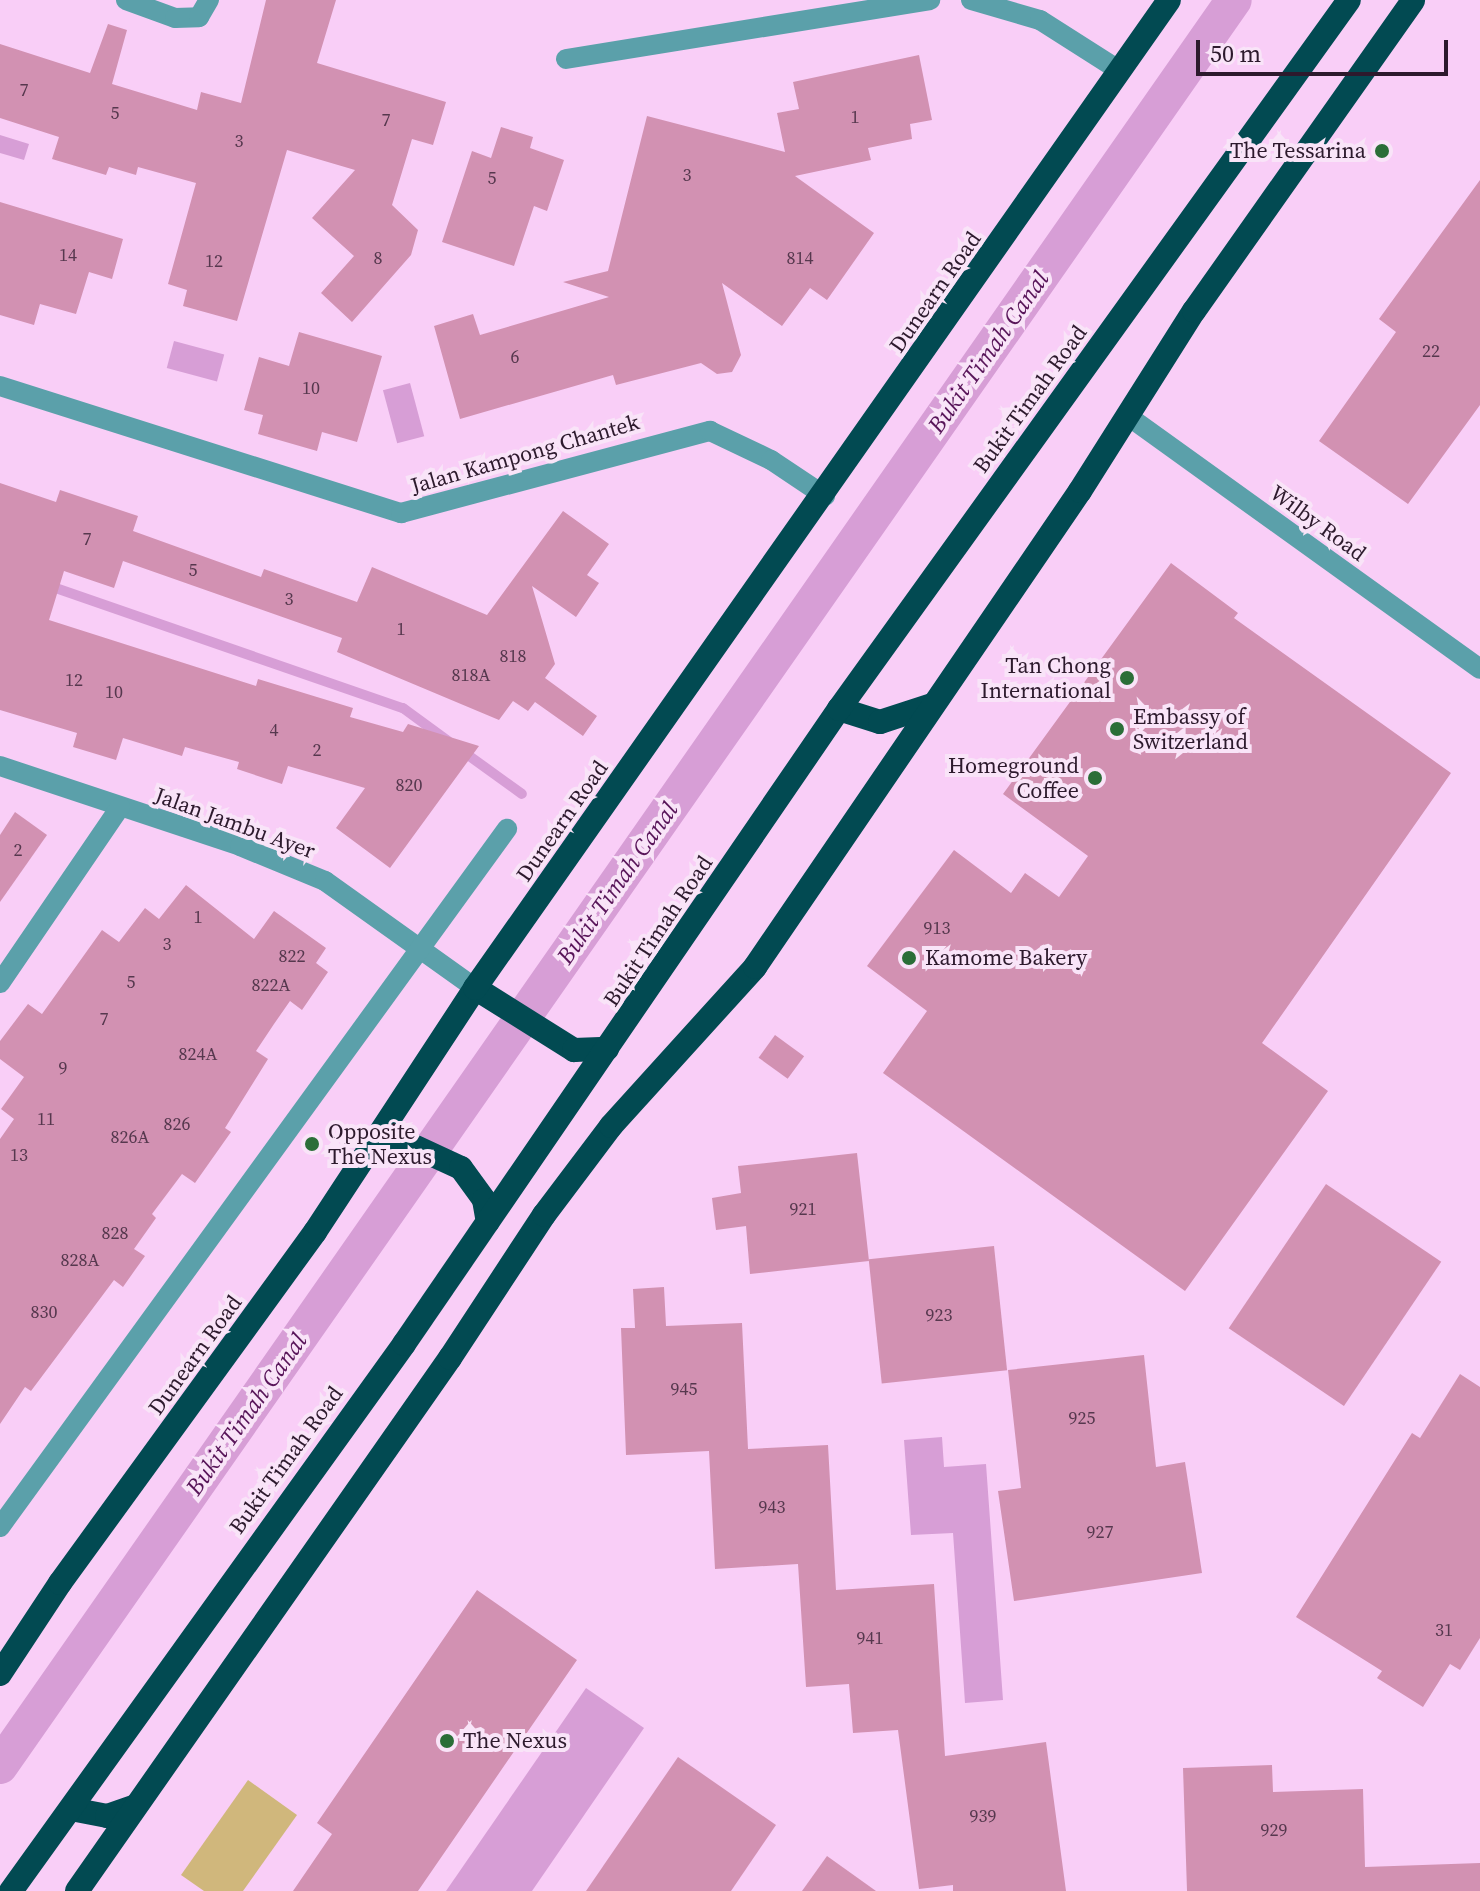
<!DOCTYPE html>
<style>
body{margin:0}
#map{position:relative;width:1480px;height:1891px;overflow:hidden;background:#f9cef7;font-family:"Source Serif 4",serif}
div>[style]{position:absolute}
.green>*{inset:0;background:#d0b77c}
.water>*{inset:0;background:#d79ed6;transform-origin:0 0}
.stream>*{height:10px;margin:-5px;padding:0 5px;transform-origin:5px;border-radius:5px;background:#d79ed6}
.canal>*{height:36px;margin:-18px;padding:0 18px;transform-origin:18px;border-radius:18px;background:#d79ed6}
.building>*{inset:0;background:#d291b2;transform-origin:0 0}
.street>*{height:20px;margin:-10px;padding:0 10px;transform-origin:10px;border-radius:10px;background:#5ba0aa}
.highway>*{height:24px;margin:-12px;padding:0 12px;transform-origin:12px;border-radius:12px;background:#024a52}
.dots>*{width:22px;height:22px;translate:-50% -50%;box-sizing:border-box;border:4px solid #f9e4f8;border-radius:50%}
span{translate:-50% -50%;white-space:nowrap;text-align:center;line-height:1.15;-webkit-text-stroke:8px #f9e4f8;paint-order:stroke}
.number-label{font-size:18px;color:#56384e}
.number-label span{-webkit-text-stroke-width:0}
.poi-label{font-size:22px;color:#2d1a2d}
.right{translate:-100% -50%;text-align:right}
.left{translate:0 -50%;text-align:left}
.street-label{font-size:22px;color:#2d1a2d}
.water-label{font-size:24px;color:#581559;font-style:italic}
.scale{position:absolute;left:1196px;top:40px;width:252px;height:36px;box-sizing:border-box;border:4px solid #2d1a2d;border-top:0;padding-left:10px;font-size:24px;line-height:28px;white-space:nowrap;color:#2d1a2d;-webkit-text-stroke:6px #f9e4f8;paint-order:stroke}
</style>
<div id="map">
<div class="green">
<div style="clip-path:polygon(248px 1780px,297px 1815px,243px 1891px,204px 1891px,181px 1875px)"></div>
</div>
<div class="water">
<div style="clip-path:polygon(0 135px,29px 144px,24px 160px,0 153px)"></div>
<div style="left:174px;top:341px;width:52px;height:28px;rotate:15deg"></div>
<div style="left:410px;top:383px;width:55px;height:28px;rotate:75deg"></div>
<div style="clip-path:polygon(942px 1437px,944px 1467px,986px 1464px,1003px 1700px,965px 1703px,953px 1533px,911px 1535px,904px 1440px)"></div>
<div style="clip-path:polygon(586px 1688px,644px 1728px,532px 1891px,446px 1891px)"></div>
</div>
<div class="stream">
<div style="left:47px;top:585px;width:377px;rotate:19.1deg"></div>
<div style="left:403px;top:708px;width:56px;rotate:36.3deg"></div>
<div style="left:461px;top:750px;width:75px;rotate:35.8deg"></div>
</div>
<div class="canal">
<div style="left:0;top:1766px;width:2154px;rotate:-55.06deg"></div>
</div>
<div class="building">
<div style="clip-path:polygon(266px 0,336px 0,317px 63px,446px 102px,433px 145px,412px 139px,392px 205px,418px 230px,411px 255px,352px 322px,321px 293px,354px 256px,312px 218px,355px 170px,287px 150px,237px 321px,183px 306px,187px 290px,168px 284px,196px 183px,138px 167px,136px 175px,109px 167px,106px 175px,52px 159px,59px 137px,0 118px,0 44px,90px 73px,108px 24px,127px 30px,112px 84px,197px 110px,201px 92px,241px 103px)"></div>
<div style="clip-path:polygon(919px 55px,932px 120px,910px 124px,912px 139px,868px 148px,871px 160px,795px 176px,874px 233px,827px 300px,810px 288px,782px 326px,722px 283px,741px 355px,732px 372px,717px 374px,701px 363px,616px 385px,613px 375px,460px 419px,434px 326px,473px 314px,480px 335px,609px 297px,563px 282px,608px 271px,647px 116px,785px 152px,777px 113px,799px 109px,793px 82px)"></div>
<div style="clip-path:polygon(501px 127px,533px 137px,530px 148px,564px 160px,547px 211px,534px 206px,514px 266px,442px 242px,472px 151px,491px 158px)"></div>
<div style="clip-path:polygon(1480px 180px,1480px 405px,1408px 504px,1319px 441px,1396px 332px,1379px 319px)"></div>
<div style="clip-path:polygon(0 202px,123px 239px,112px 279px,89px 272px,76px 314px,40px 304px,34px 325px,0 315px)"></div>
<div style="clip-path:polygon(299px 332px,382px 356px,357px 442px,322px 432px,317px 451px,258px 434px,263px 415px,244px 410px,259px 357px,289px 366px)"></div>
<div style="clip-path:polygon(0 483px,56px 502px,60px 490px,138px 516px,133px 531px,261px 577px,264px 569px,357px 602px,372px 567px,487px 615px,563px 511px,609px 544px,587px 575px,599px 583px,576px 617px,532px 586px,555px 664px,545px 678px,597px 716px,583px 736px,535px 702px,528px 711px,513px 701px,499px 720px,337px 652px,342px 638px,123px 561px,114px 588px,64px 571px,49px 620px,256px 686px,258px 679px,353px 708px,350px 717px,403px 732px,408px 724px,479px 746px,390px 868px,336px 828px,365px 788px,288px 766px,282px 784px,237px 769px,239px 762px,185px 747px,182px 756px,123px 738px,116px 760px,73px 747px,77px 733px,0 710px)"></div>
<div style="clip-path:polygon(1171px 563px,1238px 613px,1234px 618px,1451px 773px,1262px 1043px,1328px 1091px,1185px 1291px,883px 1073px,927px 1011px,867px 966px,954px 850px,1011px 893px,1025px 873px,1059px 897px,1088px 856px,1003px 794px)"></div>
<div style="clip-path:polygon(15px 812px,47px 835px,0 902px,0 835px)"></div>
<div style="clip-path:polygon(186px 885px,254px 939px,274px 911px,326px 948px,316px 963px,328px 972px,302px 1010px,290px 1001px,274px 1024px,256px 1051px,268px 1059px,225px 1128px,231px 1132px,195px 1183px,182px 1174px,152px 1214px,156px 1218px,134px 1249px,145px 1256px,135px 1270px,123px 1287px,114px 1280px,31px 1391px,25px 1387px,0 1424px,0 1139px,14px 1119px,1px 1109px,24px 1077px,0 1059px,0 1041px,28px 1004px,42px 1014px,102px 930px,119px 942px,145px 908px,159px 919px)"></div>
<div style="left:775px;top:1035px;width:36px;height:28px;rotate:36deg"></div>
<div style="clip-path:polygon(857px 1153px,869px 1261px,750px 1274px,746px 1226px,716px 1230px,712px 1198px,741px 1193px,738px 1166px)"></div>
<div style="left:1326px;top:1184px;width:139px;height:174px;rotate:34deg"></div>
<div style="left:994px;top:1246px;width:125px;height:126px;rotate:84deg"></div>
<div style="clip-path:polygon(664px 1287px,666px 1326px,742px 1323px,748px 1449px,828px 1445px,836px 1590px,934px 1584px,945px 1756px,1046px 1742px,1066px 1891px,953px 1891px,953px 1885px,919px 1889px,898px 1730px,853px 1733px,849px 1684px,806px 1687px,798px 1564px,715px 1569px,709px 1451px,626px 1455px,621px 1328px,635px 1328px,633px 1289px)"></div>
<div style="clip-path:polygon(1144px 1355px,1156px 1467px,1185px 1462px,1202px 1573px,1014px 1601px,998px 1491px,1021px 1488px,1008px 1370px)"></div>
<div style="clip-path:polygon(1460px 1374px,1480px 1387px,1480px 1638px,1460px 1670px,1450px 1664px,1423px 1707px,1377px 1678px,1382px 1671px,1296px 1617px,1412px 1433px,1420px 1438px)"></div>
<div style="clip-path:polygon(477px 1590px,577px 1660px,418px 1891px,293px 1891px,332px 1834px,317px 1823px)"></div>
<div style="clip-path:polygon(678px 1757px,776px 1825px,731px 1891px,586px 1891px)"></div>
<div style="clip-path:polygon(1272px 1765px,1273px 1792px,1363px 1789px,1365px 1867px,1480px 1863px,1480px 1891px,1187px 1891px,1183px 1768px)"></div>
<div style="clip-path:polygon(827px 1856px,876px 1891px,802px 1891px)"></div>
</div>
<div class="street">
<div style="left:126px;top:0;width:52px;rotate:20.2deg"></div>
<div style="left:175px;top:18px;width:24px;rotate:-2deg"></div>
<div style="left:199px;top:17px;width:20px;rotate:-60deg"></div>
<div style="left:971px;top:0;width:72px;rotate:16.2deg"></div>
<div style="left:1040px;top:20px;width:95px;rotate:32.5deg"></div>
<div style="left:566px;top:59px;width:369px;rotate:-9.2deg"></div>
<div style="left:0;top:386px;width:421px;rotate:17.6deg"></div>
<div style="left:401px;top:513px;width:320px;rotate:-14.9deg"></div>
<div style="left:710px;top:431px;width:68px;rotate:25.4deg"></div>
<div style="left:771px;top:460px;width:65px;rotate:33.7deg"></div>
<div style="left:1128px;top:416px;width:433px;rotate:35.7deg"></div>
<div style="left:0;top:766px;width:253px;rotate:18.4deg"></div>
<div style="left:240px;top:846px;width:92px;rotate:22.4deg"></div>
<div style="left:325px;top:881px;width:184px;rotate:35.5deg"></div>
<div style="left:0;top:983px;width:213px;rotate:-55.7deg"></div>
<div style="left:0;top:1527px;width:863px;rotate:-54.01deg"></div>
</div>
<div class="highway">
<div style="left:839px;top:709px;width:43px;rotate:17.6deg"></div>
<div style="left:880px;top:722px;width:55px;rotate:-18.1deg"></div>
<div style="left:475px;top:988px;width:117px;rotate:32.1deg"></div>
<div style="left:574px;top:1050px;width:33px;rotate:-2deg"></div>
<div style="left:368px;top:1151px;width:42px;rotate:-9.7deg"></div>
<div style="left:409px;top:1144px;width:57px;rotate:24.8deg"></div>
<div style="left:461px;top:1168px;width:39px;rotate:54deg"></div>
<div style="left:484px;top:1200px;width:22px;rotate:80deg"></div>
<div style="left:0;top:1674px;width:109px;rotate:-56.6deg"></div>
<div style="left:60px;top:1583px;width:434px;rotate:-54deg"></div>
<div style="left:315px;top:1232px;width:292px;rotate:-56.7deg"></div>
<div style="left:475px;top:988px;width:1207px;rotate:-54.91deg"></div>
<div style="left:71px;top:1809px;width:37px;rotate:11deg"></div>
<div style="left:107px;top:1816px;width:28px;rotate:-19deg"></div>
<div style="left:11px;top:1891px;width:674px;rotate:-54.3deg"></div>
<div style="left:404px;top:1344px;width:770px;rotate:-55.59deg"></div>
<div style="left:839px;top:709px;width:873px;rotate:-54.27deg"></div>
<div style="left:77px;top:1891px;width:651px;rotate:-55.02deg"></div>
<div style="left:450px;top:1358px;width:171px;rotate:-56.7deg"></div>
<div style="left:544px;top:1215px;width:111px;rotate:-53deg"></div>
<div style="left:611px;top:1126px;width:215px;rotate:-47.8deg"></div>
<div style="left:755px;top:967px;width:576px;rotate:-55.68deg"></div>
<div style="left:1080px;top:491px;width:213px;rotate:-57.7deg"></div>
<div style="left:1194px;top:311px;width:380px;rotate:-54.8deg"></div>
</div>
<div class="dots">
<div style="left:1382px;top:151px;background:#2b6e38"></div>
<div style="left:1127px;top:678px;background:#2b6e38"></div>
<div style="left:1117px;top:729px;background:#2b6e38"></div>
<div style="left:1095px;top:778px;background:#2b6e38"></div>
<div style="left:909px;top:958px;background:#2b6e38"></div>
<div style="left:312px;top:1144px;background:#2b6e38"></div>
<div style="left:447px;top:1741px;background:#2b6e38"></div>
</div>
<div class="number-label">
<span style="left:24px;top:90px">7</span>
<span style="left:115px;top:113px">5</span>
<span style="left:855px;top:117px">1</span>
<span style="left:386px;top:120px">7</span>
<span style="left:239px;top:141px">3</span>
<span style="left:687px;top:175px">3</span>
<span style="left:492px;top:178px">5</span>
<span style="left:68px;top:255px">14</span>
<span style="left:378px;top:258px">8</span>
<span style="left:800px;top:258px">814</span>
<span style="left:214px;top:261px">12</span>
<span style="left:1431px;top:351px">22</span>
<span style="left:515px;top:357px">6</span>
<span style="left:311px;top:388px">10</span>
<span style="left:87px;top:539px">7</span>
<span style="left:193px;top:570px">5</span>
<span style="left:289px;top:599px">3</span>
<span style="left:401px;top:629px">1</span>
<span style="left:513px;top:656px">818</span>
<span style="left:471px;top:675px">818A</span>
<span style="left:74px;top:680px">12</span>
<span style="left:114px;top:692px">10</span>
<span style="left:274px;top:730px">4</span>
<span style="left:317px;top:750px">2</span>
<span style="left:409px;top:785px">820</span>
<span style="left:18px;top:850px">2</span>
<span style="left:198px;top:917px">1</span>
<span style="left:937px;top:928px">913</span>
<span style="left:167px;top:944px">3</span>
<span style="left:292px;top:956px">822</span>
<span style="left:131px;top:982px">5</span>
<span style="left:271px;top:985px">822A</span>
<span style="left:104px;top:1019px">7</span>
<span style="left:198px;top:1054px">824A</span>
<span style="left:63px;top:1068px">9</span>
<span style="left:46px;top:1119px">11</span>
<span style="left:177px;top:1124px">826</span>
<span style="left:130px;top:1137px">826A</span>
<span style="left:19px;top:1155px">13</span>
<span style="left:803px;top:1209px">921</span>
<span style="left:115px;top:1233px">828</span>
<span style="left:80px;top:1260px">828A</span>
<span style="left:44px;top:1312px">830</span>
<span style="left:939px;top:1315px">923</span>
<span style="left:684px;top:1389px">945</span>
<span style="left:1082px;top:1418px">925</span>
<span style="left:772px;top:1507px">943</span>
<span style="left:1100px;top:1532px">927</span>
<span style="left:1444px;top:1630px">31</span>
<span style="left:870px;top:1638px">941</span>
<span style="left:983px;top:1816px">939</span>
<span style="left:1274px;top:1830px">929</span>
</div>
<div class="poi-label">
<span class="right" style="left:1366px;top:151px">The Tessarina</span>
<span class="right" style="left:1111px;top:678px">Tan Chong<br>International</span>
<span class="left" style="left:1133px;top:729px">Embassy of<br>Switzerland</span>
<span class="right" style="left:1079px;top:778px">Homeground<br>Coffee</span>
<span class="left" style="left:925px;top:958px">Kamome Bakery</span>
<span class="left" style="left:328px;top:1144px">Opposite<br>The Nexus</span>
<span class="left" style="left:463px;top:1741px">The Nexus</span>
</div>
<div class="street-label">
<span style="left:935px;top:292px;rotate:-55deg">Dunearn Road</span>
<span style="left:1030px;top:399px;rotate:-54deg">Bukit Timah Road</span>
<span style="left:525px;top:454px;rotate:-16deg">Jalan Kampong Chantek</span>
<span style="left:1318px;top:523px;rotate:36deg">Wilby Road</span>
<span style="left:562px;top:821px;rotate:-55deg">Dunearn Road</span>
<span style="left:235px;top:823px;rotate:20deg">Jalan Jambu Ayer</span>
<span style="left:658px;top:931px;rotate:-56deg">Bukit Timah Road</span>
<span style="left:195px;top:1355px;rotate:-54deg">Dunearn Road</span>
<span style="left:286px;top:1460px;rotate:-54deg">Bukit Timah Road</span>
</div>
<div class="water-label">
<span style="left:988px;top:352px;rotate:-55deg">Bukit Timah Canal</span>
<span style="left:617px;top:883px;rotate:-55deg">Bukit Timah Canal</span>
<span style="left:246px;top:1414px;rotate:-55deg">Bukit Timah Canal</span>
</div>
<div class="scale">50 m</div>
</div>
